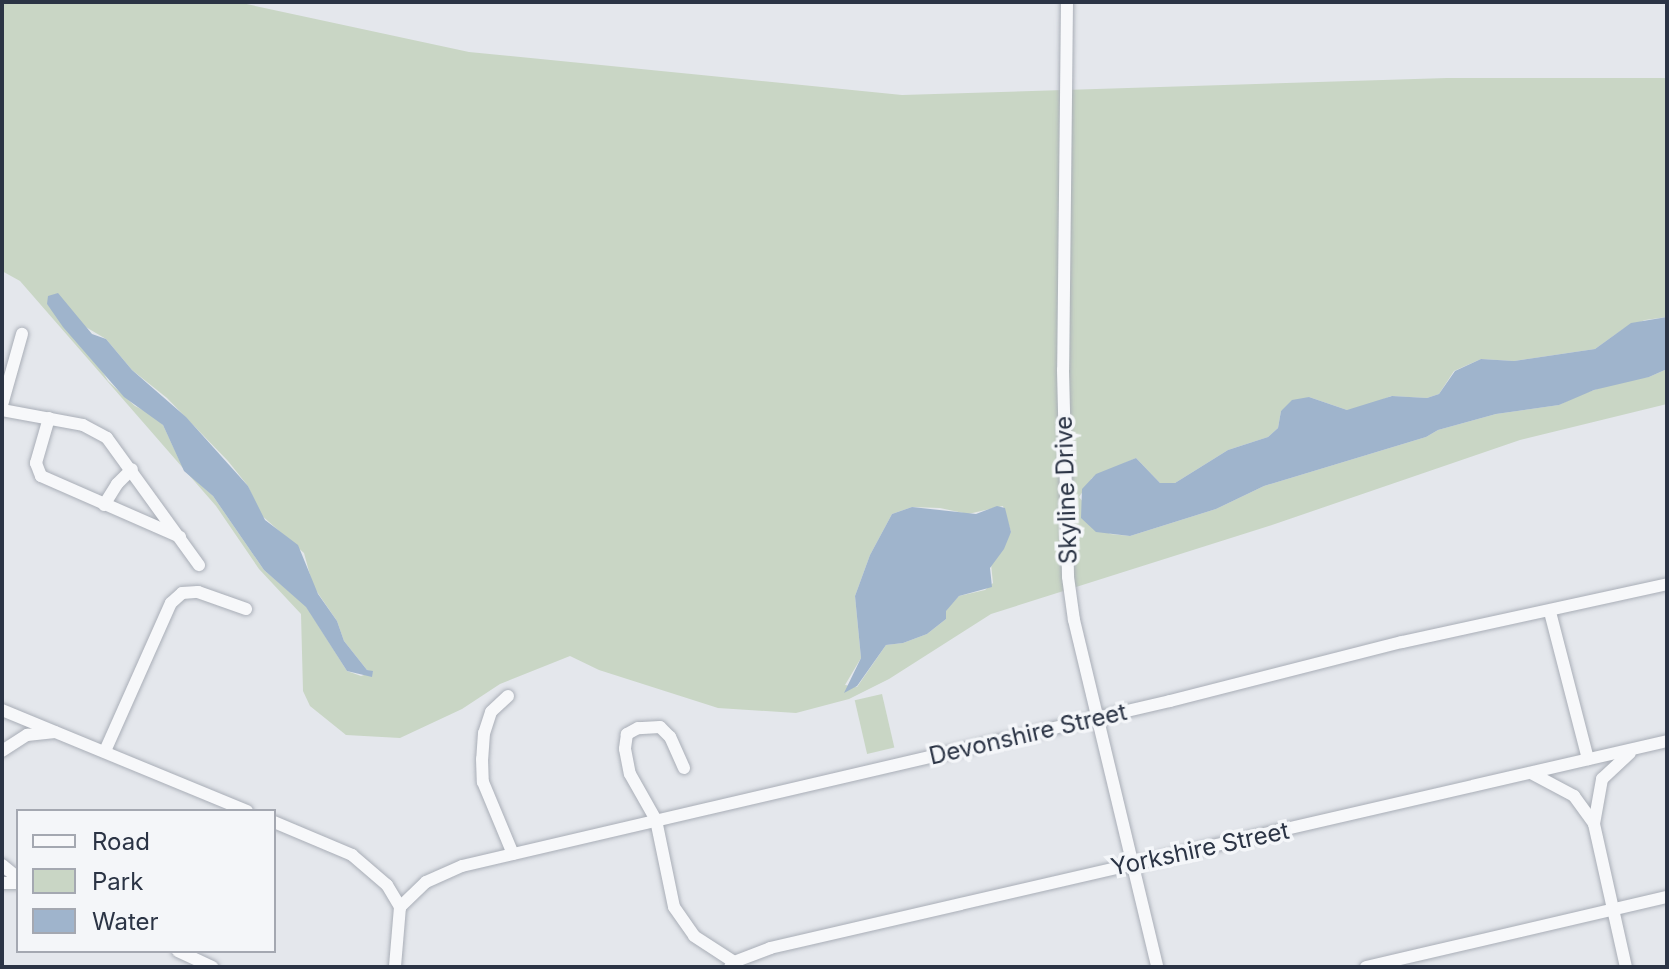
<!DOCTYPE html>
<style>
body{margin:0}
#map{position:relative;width:1669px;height:969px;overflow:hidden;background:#e4e7ec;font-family:Inter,sans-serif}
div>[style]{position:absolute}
.green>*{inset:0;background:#c9d6c5;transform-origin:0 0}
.water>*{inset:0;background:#9fb4cc}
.roads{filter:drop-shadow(0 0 2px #a9aeb7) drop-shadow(0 0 2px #a9aeb7)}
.street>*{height:12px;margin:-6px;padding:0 6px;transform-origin:6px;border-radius:6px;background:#f7f8fa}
span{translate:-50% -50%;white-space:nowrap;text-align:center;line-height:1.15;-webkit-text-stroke:7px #f4f6f9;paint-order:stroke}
.street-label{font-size:24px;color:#2b3445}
.frame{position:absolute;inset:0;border:4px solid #2b3445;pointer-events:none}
.legend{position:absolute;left:16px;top:809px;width:260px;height:144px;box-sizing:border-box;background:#f4f6f9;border:2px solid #a4a8b1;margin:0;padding:10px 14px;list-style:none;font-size:24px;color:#2b3445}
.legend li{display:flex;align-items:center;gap:16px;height:40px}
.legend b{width:40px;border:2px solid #a4a8b1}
</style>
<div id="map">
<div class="green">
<div style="clip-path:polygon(evenodd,2px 2px,237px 2px,469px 52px,902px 95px,1447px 78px,1667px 78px,1667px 317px,1645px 320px,1623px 329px,1595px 349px,1514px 361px,1481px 359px,1454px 371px,1439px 394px,1427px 398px,1391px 396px,1360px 409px,1347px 410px,1309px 397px,1281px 411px,1278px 428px,1268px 437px,1228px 450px,1175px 483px,1160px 483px,1136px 458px,1092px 478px,1079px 497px,1110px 534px,1130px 536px,1216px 509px,1264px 486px,1426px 437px,1438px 430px,1496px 414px,1559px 405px,1579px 395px,1627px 379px,1649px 377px,1667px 369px,1667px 404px,1520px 440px,1272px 525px,991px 614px,889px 679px,849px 699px,796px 713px,718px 708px,599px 670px,570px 656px,500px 684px,462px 709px,400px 738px,346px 735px,310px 706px,303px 691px,301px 614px,259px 569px,216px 506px,20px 281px,2px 271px,2px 2px,47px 304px,106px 339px,132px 370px,167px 398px,228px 461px,248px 486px,260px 514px,304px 553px,313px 586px,337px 621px,344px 641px,367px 670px,373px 672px,361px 676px,347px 671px,306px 606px,264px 570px,213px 496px,184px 470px,163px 425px,153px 415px,135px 406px,108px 381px,98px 364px,47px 304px,2px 2px,1003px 506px,1011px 532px,991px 564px,993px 583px,985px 590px,959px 596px,945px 611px,946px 619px,927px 634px,903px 643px,886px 645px,857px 687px,845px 685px,861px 658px,855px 596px,870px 555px,892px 514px,912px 507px,940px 508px,968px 514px,1003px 506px)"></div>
<div style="left:882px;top:694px;width:55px;height:28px;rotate:77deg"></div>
</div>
<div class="water">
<div style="clip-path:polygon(58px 293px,92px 334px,106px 339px,132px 370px,186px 417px,248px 486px,265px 520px,298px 545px,318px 594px,337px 621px,344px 641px,367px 670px,373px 671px,372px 677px,347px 671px,306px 607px,264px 570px,213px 496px,184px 471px,163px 425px,124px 397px,63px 327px,47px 304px,48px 296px)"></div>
<div style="clip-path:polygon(1667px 317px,1667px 369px,1649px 377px,1594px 390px,1559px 405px,1496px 414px,1438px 430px,1426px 437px,1264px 486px,1216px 509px,1130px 536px,1096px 532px,1081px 518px,1082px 489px,1096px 474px,1136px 458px,1160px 483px,1175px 483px,1228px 450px,1268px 437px,1278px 428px,1281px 411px,1292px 400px,1309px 397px,1347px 410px,1392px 396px,1427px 398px,1439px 394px,1455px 371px,1481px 359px,1514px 361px,1595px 349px,1631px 323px)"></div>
<div style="clip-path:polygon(997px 506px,1005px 508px,1011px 532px,1004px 549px,990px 568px,992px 587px,959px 596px,946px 611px,946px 619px,927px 634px,903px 643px,886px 645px,857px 686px,844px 693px,861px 658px,855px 596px,870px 555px,892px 514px,912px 507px,976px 514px)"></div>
</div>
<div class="roads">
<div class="street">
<div style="left:1067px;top:2px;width:368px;rotate:90.6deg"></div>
<div style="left:1063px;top:370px;width:207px;rotate:88.6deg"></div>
<div style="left:1068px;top:577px;width:43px;rotate:82.1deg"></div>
<div style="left:1074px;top:620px;width:357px;rotate:76.5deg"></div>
<div style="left:2px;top:405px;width:74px;rotate:-74.3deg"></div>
<div style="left:2px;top:410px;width:82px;rotate:10.5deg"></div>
<div style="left:83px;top:425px;width:27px;rotate:28deg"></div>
<div style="left:107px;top:438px;width:157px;rotate:54.1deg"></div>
<div style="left:49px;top:418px;width:47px;rotate:106.1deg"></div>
<div style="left:36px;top:463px;width:14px;rotate:69deg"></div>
<div style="left:41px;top:476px;width:152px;rotate:23.7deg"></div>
<div style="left:104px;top:505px;width:25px;rotate:-58deg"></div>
<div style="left:117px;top:484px;width:21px;rotate:-45deg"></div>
<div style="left:1550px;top:612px;width:152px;rotate:75.5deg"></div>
<div style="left:508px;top:696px;width:23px;rotate:137deg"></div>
<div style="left:491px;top:712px;width:22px;rotate:108deg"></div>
<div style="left:484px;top:733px;width:26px;rotate:94deg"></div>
<div style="left:482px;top:759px;width:23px;rotate:88deg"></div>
<div style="left:483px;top:782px;width:78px;rotate:67.4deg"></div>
<div style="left:2px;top:710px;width:265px;rotate:22.4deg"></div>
<div style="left:2px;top:751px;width:30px;rotate:-33deg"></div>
<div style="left:27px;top:735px;width:28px;rotate:-6deg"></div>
<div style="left:105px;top:751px;width:162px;rotate:-66deg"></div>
<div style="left:171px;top:603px;width:15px;rotate:-42deg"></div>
<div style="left:182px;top:593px;width:16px;rotate:-4deg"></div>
<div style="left:198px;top:592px;width:51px;rotate:19.5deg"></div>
<div style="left:684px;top:768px;width:34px;rotate:-114deg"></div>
<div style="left:670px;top:737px;width:14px;rotate:-135deg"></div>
<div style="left:660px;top:727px;width:22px;rotate:177deg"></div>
<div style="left:638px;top:728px;width:13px;rotate:151deg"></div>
<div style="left:627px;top:734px;width:15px;rotate:98deg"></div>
<div style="left:625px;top:749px;width:25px;rotate:79deg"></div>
<div style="left:630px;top:774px;width:53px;rotate:60.5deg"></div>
<div style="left:656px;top:820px;width:89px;rotate:78.3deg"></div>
<div style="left:674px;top:907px;width:35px;rotate:55deg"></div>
<div style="left:694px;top:936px;width:48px;rotate:33deg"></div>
<div style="left:1531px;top:773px;width:49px;rotate:28.1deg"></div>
<div style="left:1574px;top:796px;width:34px;rotate:54deg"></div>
<div style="left:1594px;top:824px;width:147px;rotate:77.4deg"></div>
<div style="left:274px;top:822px;width:85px;rotate:22.9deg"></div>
<div style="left:352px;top:855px;width:46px;rotate:40.6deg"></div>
<div style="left:387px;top:885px;width:26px;rotate:59deg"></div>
<div style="left:400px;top:907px;width:60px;rotate:94.8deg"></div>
<div style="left:1594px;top:824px;width:46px;rotate:-79.9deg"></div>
<div style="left:1602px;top:779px;width:38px;rotate:-43deg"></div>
<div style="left:2px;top:865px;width:21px;rotate:39deg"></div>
<div style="left:2px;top:883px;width:16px"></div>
<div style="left:400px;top:907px;width:36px;rotate:-44deg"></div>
<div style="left:426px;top:882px;width:39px;rotate:-24deg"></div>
<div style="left:462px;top:866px;width:727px;rotate:-13.12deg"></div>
<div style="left:1170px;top:701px;width:239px;rotate:-14.3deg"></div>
<div style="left:1402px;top:642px;width:271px;rotate:-12.3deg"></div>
<div style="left:178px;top:951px;width:38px;rotate:25deg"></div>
<div style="left:730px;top:967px;width:6px;rotate:-51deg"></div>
<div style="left:734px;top:962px;width:39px;rotate:-21deg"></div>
<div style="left:770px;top:948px;width:921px;rotate:-12.99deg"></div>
<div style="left:1366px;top:967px;width:309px;rotate:-13.1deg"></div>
</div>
</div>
<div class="street-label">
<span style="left:1066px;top:490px;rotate:-92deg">Skyline Drive</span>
<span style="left:1028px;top:734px;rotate:-13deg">Devonshire Street</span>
<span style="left:1200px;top:849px;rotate:-12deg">Yorkshire Street</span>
</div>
<div class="frame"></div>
<ul class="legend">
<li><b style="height:10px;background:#f7f8fa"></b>Road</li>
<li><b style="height:22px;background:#c9d6c5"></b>Park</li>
<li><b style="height:22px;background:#9fb4cc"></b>Water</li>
</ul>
</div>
